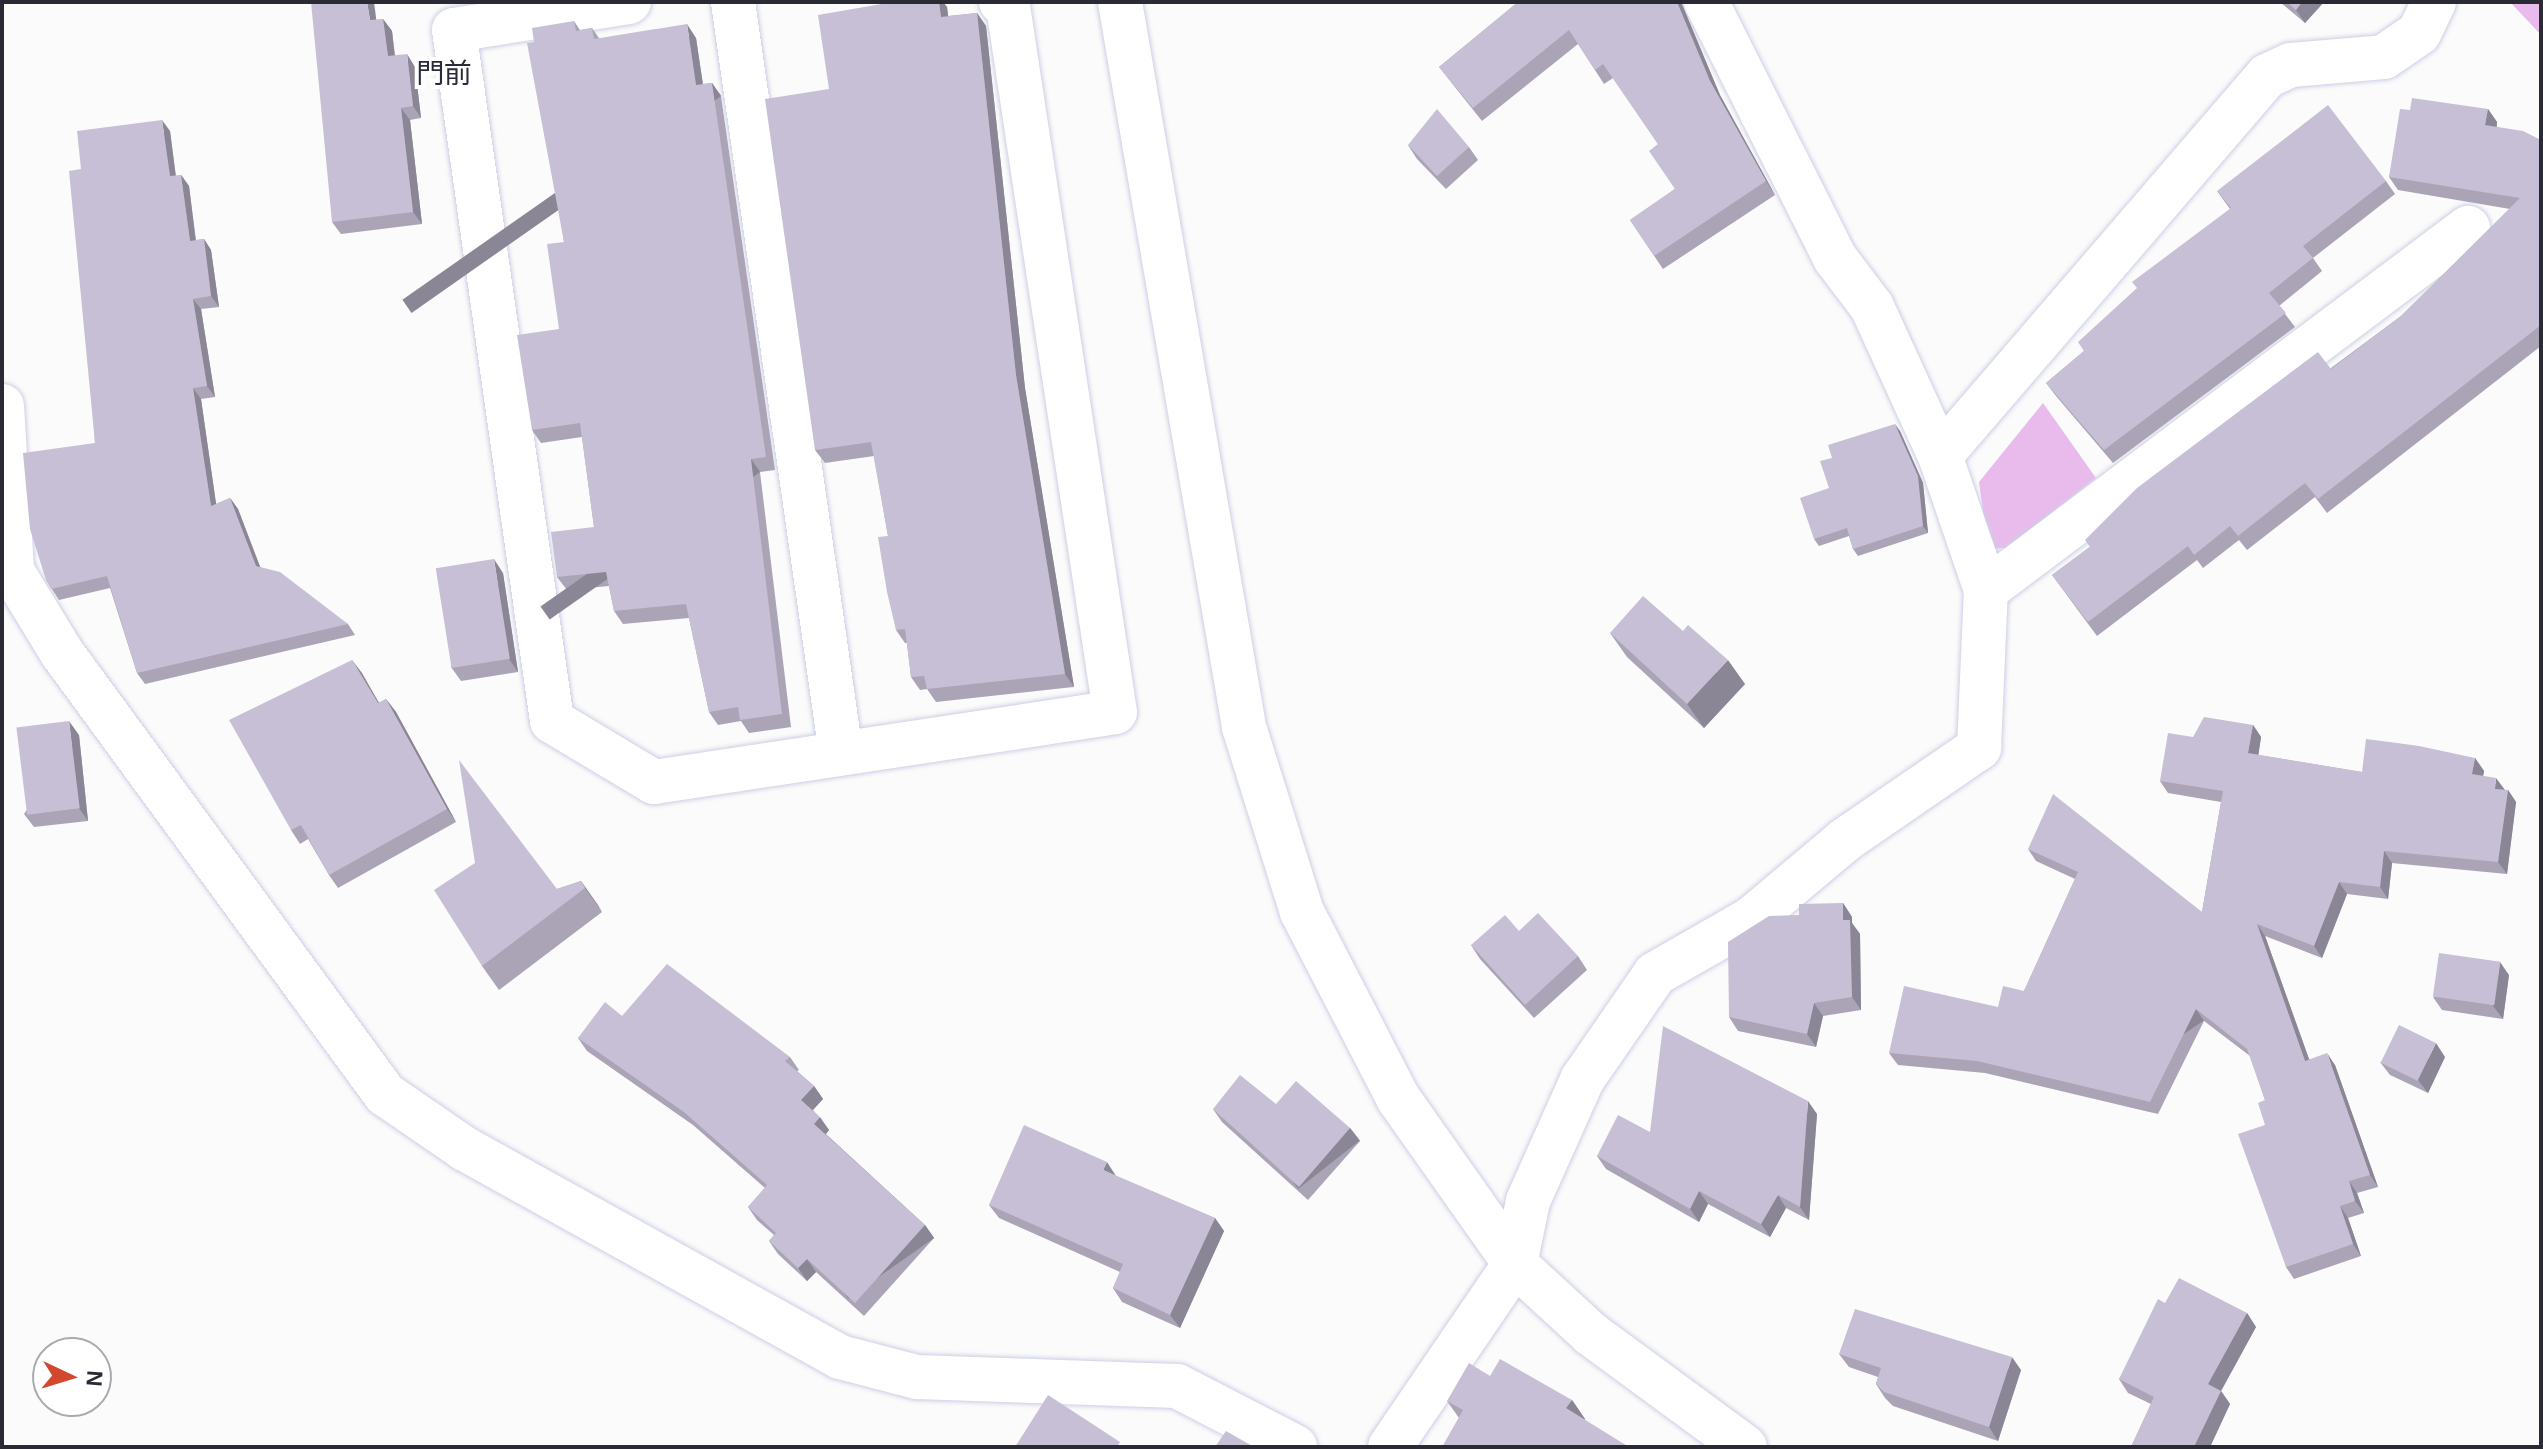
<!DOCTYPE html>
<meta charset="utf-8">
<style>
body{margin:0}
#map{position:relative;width:2543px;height:1449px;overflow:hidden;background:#fbfbfb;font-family:Helvetica,"Noto Sans JP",sans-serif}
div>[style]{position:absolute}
.green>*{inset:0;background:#e9bbec}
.roads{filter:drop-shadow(0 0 2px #cccfe5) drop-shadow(0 0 2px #cccfe5)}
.minor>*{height:44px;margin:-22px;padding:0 22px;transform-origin:22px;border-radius:22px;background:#fff}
.tertiary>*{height:44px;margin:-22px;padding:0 22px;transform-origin:22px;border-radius:22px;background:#fff}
.wall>*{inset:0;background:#aba4b7}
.shaded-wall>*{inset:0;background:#8b8695;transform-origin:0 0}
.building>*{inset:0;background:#c7bfd5;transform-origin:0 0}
span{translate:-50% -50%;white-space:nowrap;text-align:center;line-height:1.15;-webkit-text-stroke:8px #fff;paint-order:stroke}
.neighbourhood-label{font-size:28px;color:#292b3b}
.frame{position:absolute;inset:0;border:4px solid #292a33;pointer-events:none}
.north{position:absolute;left:32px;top:1337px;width:80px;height:80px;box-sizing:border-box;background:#fff;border:2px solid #a9aaad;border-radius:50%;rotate:94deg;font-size:22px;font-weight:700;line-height:32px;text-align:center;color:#292a33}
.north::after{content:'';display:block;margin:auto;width:28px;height:36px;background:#d3472f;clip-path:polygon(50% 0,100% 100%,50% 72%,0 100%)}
</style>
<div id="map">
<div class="green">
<div style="clip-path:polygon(2510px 2px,2541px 2px,2541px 35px)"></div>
<div style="clip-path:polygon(2043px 403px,2096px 478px,2006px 548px,1988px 549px,1979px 482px)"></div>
</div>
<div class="roads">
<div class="minor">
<div style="left:629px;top:2px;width:177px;rotate:170.9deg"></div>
<div style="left:454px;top:30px;width:698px;rotate:81.93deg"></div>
<div style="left:552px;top:721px;width:119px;rotate:30.9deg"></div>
<div style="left:654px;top:782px;width:466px;rotate:-8.6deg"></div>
<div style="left:1115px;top:712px;width:714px;rotate:-98.62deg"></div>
<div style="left:1008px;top:6px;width:8px;rotate:-150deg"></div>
<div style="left:733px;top:2px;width:759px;rotate:81.82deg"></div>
<div style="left:2px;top:406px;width:165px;rotate:86.5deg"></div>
<div style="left:12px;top:571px;width:96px;rotate:58.6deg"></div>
<div style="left:62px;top:653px;width:547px;rotate:53.78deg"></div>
<div style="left:385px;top:1094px;width:97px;rotate:34.5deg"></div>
<div style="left:465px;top:1149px;width:429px;rotate:29deg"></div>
<div style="left:840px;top:1357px;width:80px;rotate:14.6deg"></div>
<div style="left:917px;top:1377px;width:260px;rotate:2deg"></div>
<div style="left:1177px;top:1386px;width:133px;rotate:27.3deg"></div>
<div style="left:1940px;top:456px;width:501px;rotate:-49.29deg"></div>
<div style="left:2267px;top:76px;width:26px;rotate:-25deg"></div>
<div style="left:2291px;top:65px;width:93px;rotate:-4.9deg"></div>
<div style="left:2384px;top:57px;width:42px;rotate:-34.4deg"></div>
<div style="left:2419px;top:33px;width:34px;rotate:-64deg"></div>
<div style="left:1986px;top:590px;width:603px;rotate:-36.91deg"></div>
<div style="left:1390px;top:1447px;width:222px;rotate:-55.7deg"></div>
<div style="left:1515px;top:1264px;width:64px;rotate:-78.3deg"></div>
<div style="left:1528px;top:1201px;width:133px;rotate:-65.9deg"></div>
<div style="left:1582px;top:1080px;width:129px;rotate:-55.4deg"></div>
<div style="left:1655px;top:974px;width:111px;rotate:-29.8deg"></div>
<div style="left:1751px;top:919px;width:123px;rotate:-40deg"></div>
<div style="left:1845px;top:840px;width:163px;rotate:-34.5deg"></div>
<div style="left:1979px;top:748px;width:158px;rotate:-87.5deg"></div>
<div style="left:1986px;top:590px;width:142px;rotate:-108.9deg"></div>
<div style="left:1940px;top:456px;width:164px;rotate:-114.5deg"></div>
<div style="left:1872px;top:307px;width:61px;rotate:-127.1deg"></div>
<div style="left:1835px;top:258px;width:287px;rotate:-116.7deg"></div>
</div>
<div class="tertiary">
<div style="left:1120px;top:2px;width:736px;rotate:80.29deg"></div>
<div style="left:1244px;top:727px;width:194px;rotate:72.6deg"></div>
<div style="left:1302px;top:912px;width:209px;rotate:62.7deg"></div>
<div style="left:1398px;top:1098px;width:203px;rotate:54.8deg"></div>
<div style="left:1515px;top:1264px;width:103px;rotate:42.6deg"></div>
<div style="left:1591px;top:1334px;width:191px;rotate:36.3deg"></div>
</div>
</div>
<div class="wall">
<div style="clip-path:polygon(939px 2px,943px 2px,947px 7px,948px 16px,977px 13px,986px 26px,1025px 388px,1074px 687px,936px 702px,927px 689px,920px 690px,911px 677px,907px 643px,905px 643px,896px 630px,888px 536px,874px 456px,825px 463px,815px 450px,829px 89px)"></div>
<div style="clip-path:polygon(1518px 2px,1680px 2px,1720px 95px,1775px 195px,1663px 269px,1630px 220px,1675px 189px,1658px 144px,1613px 78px,1604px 84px,1578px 44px,1482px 121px,1439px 67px)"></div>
<div style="clip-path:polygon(2280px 2px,2324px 2px,2305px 23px)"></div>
<div style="clip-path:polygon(383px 19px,392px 31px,395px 55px,415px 67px,421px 118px,410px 120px,422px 224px,341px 234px,332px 222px,376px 20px)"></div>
<div style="clip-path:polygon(574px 21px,580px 30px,592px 28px,599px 38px,696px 38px,703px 84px,712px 83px,721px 96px,775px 470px,760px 472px,791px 727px,749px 733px,741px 721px,718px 725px,709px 712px,689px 618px,623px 624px,614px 611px,609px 586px,567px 590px,557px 577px,594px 527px,582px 437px,541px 443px,532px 430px,559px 329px,564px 242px,534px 42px)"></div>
<div style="clip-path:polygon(2488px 109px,2497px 122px,2497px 127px,2541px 140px,2541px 346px,2327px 513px,2315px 497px,2247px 550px,2239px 540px,2203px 568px,2197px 560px,2097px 636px,2052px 575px,2401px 316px,2510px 209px,2398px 190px,2389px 177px,2410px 110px)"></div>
<div style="clip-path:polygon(170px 131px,176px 176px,181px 175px,189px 186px,196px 240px,204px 239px,211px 250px,219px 307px,201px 309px,215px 397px,201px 399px,216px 504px,230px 498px,238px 509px,260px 567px,348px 624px,355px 635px,145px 684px,137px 673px,110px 588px,59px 600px,46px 580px,95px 443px,81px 169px)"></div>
<div style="clip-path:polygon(1408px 145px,1469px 147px,1478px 160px,1446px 189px,1417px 159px)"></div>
<div style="clip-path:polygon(2386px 181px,2395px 194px,2313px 258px,2322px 271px,2279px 306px,2295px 327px,2113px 463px,2056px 396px,2046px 383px,2084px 351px,2230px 209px,2217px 191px)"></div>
<div style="clip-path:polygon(1900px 431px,1923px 483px,1928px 533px,1858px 556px,1853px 549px,1849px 536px,1819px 546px,1814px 539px,1829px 488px,1832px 458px)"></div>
<div style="clip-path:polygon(503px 573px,518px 672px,461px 681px,451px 667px)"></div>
<div style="clip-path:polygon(1610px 633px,1745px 684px,1704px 728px,1627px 657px)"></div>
<div style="clip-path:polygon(352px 660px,379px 703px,386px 699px,396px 712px,456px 822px,338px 888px,329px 875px,308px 839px,300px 844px,291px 830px)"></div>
<div style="clip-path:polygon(2253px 725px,2261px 737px,2258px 755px,2362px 772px,2475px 758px,2484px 771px,2483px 776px,2505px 790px,2508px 790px,2516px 802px,2507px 874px,2392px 863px,2388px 899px,2347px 894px,2322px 958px,2265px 936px,2309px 1059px,2335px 1065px,2378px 1187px,2357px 1193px,2364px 1213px,2348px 1218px,2361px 1256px,2294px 1279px,2286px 1267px,2265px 1125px,2265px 1100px,2250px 1056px,2204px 1021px,2158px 1114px,1985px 1073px,1898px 1065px,1889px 1053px,1998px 1007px,2024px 991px,2075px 879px,2036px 861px,2028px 849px,2202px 912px,2221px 802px,2168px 793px,2160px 781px,2193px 737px)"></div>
<div style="clip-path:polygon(79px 735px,88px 821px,34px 827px,24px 814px)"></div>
<div style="clip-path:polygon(475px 863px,557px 889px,581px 881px,602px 912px,499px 990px,482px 966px)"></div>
<div style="clip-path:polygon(1843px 903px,1852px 917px,1852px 923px,1860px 934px,1861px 1010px,1823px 1016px,1816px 1047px,1738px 1031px,1729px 1017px,1799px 915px)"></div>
<div style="clip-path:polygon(1519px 931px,1578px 956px,1587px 970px,1534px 1018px,1480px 959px,1471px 945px)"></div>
<div style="clip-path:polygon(2509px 975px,2503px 1019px,2442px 1010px,2433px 997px)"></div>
<div style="clip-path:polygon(622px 1016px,790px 1057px,799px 1070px,797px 1071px,814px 1086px,823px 1099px,813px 1110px,829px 1130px,826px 1134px,925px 1225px,934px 1238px,864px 1316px,816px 1272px,807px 1281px,778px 1254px,769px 1241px,774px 1235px,757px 1220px,748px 1207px,765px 1188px,693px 1125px,587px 1051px,578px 1038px)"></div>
<div style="clip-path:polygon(2445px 1057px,2428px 1093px,2390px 1075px,2380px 1062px)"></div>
<div style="clip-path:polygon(1276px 1104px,1350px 1128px,1360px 1141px,1308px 1200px,1222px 1122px,1213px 1109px)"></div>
<div style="clip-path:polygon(1817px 1114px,1809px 1220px,1786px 1208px,1770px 1237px,1708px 1204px,1699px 1222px,1606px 1169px,1597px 1156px,1650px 1132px)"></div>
<div style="clip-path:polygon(1116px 1176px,1215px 1218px,1224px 1231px,1180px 1328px,1122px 1302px,1113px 1288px,1120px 1272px,999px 1218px,989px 1205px)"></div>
<div style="clip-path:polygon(2165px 1303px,2247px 1313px,2256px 1327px,2221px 1391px,2230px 1404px,2210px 1447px,2131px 1447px,2151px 1404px,2128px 1393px,2119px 1379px)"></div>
<div style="clip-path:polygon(1839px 1354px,2021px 1370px,1998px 1441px,1893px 1406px,1885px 1398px,1876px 1384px,1878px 1377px,1849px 1367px)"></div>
<div style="clip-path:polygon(1490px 1376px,1572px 1400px,1585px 1419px,1459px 1418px,1447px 1401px)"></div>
</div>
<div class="shaded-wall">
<div style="clip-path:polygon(367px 2px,374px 2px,378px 33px,370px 20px)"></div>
<div style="clip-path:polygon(939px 2px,943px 2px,947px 7px,950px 30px,941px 17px)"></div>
<div style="clip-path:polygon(1677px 2px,1680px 2px,1682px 4px,1720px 95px,1775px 195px,1766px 181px,1710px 81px)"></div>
<div style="clip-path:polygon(2302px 2px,2324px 2px,2305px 23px,2296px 10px)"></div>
<div style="clip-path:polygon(977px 13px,986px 26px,1025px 388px,1074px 687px,1065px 674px,1016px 375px)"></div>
<div style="clip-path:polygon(383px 19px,392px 31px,396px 68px,388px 56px)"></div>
<div style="clip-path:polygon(687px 24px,696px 38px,705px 99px,696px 85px)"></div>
<div style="clip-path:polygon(407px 54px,415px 67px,421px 118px,413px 106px)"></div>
<div style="left:712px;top:83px;width:16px;height:378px;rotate:55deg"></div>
<div style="clip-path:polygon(401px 108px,410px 120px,422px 224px,413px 212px)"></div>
<div style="clip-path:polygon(2488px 109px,2497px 122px,2495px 138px,2485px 125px)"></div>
<div style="clip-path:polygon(162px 120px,170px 131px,177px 187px,170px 176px)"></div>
<div style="clip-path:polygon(181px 175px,189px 186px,197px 252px,190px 241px)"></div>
<div style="clip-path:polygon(204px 239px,211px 250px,219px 307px,211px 296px)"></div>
<div style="clip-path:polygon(193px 299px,201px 309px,215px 397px,207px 386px)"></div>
<div style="clip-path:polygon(193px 388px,201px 399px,218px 517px,211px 506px)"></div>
<div style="clip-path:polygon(1895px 424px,1900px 431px,1923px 483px,1928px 533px,1923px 526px)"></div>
<div style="left:751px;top:459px;width:16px;height:257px;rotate:55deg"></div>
<div style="clip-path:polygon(230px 498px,238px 509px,264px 577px,256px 566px)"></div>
<div style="clip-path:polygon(494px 559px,503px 573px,518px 672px,509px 659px)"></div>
<div style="clip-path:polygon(352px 660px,362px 673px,387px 717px,378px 703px)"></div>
<div style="clip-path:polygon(1728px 660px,1745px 684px,1704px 728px,1687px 704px)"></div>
<div style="clip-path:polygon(386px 699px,396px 712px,456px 822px,447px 809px)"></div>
<div style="clip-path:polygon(69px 721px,79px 735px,88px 821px,79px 808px)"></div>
<div style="clip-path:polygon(2253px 725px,2261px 737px,2257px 765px,2248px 753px)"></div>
<div style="clip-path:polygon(2475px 758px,2484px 771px,2481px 787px,2472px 774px)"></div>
<div style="clip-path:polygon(2496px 778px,2505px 790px,2495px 789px)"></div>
<div style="clip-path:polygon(2508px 790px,2516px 802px,2507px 874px,2498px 862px)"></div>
<div style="clip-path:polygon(2384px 851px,2392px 863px,2388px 899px,2380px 887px)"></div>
<div style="clip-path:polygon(581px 881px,598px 905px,602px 912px,585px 888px)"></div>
<div style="clip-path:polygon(2339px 882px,2347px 894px,2322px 958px,2314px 946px)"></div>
<div style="clip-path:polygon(1843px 903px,1852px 917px,1852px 923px,1860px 934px,1861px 1010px,1852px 997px,1843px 920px)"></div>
<div style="clip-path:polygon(2257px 924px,2265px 936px,2314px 1073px,2305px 1061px)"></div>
<div style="clip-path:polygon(2500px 962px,2509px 975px,2503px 1019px,2493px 1006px)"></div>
<div style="clip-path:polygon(1814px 1003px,1823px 1016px,1816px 1047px,1807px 1034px)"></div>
<div style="left:2196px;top:1009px;width:14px;height:104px;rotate:56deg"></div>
<div style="clip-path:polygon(2436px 1043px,2445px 1057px,2428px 1093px,2418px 1080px)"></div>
<div style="clip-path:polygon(2327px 1053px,2335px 1065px,2378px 1187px,2370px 1175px)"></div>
<div style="clip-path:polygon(814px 1086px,823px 1099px,810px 1113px,801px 1100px)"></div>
<div style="clip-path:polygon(1808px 1101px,1817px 1114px,1809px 1220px,1800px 1207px)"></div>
<div style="clip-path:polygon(820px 1117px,829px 1130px,823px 1137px,814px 1124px)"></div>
<div style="left:1350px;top:1128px;width:16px;height:78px;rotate:52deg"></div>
<div style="clip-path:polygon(1107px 1162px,1116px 1176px,1103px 1170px)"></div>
<div style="clip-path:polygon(2349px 1181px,2357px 1193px,2364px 1213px,2355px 1201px)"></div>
<div style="clip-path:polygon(1699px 1191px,1708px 1204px,1699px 1222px,1690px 1209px)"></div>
<div style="clip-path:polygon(1778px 1195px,1786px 1208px,1770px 1237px,1761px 1224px)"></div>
<div style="clip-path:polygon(2340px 1206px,2348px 1218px,2361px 1256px,2353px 1244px)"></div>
<div style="clip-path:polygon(1215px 1218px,1224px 1231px,1180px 1328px,1170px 1315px)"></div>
<div style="left:925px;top:1225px;width:16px;height:105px;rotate:55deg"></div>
<div style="clip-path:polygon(807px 1259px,816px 1272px,807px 1281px,798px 1268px)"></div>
<div style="clip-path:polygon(2247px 1313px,2256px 1327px,2221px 1391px,2230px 1404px,2210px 1447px,2194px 1447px,2208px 1384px)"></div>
<div style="clip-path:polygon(2012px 1357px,2021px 1370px,1998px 1441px,1989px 1427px)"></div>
<div style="clip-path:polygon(1572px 1400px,1585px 1419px,1580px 1427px,1566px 1408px)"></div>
</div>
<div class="building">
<div style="clip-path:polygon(311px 2px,367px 2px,370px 20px,383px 19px,388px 56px,407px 54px,413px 106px,401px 108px,413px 212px,332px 222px)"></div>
<div style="clip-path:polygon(893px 2px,939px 2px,941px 17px,977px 13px,1016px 375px,1065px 674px,927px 689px,924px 676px,911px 677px,905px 629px,896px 630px,887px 592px,878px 537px,888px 536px,871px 442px,815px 450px,765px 99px,829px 89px,818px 15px)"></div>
<div style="clip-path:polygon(1518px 2px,1677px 2px,1710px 81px,1766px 181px,1654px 256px,1630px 220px,1675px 189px,1649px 151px,1658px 144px,1603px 64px,1595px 70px,1569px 30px,1473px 108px,1439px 67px)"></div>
<div style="clip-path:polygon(2287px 2px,2302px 2px,2296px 10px)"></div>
<div style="clip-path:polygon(574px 21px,576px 31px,592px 28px,594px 39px,687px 24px,696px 85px,712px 83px,766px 457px,751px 459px,782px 714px,740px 720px,738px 707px,709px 712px,686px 604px,614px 611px,606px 572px,557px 577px,551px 532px,594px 527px,580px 423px,532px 430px,517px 335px,559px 329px,547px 244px,564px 242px,527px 43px,534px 42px,532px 28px)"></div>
<div style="clip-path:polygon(2412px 98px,2488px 109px,2485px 125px,2523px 131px,2541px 140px,2541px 325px,2318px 499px,2305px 483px,2238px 536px,2230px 526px,2194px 555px,2188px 546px,2088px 622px,2052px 575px,2090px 547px,2085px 540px,2137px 488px,2318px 352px,2331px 369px,2401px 316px,2520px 198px,2389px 177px,2400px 109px,2410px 110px)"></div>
<div style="clip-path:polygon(2328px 105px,2386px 181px,2303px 246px,2313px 258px,2269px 293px,2286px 313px,2104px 450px,2046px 383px,2084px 351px,2078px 342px,2137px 288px,2132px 282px,2231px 208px,2217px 191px)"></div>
<div style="clip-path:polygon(1437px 109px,1469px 147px,1437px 176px,1408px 145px)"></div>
<div style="clip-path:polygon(162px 120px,170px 176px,181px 175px,190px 241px,204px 239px,211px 296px,193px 299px,207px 386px,193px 388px,211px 506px,230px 498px,256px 566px,280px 572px,348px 624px,137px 673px,107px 576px,51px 589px,46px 580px,30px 529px,23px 453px,95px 443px,69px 171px,81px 169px,77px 131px)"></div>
<div style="clip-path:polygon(1895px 424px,1918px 476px,1923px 526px,1853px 549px,1847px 528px,1814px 539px,1800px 498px,1829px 488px,1820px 461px,1832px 458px,1828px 445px)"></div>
<div style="left:494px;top:559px;width:101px;height:59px;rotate:81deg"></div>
<div style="clip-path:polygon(1643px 596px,1683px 631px,1688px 625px,1728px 660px,1687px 704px,1610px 633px)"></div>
<div style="clip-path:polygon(352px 660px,378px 703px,386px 699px,447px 809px,329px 875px,301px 825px,291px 830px,229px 720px)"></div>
<div style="clip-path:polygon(2204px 717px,2253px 725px,2248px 753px,2362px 772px,2366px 739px,2419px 746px,2475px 758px,2472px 774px,2496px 778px,2495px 789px,2508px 790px,2498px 862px,2384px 851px,2380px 887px,2339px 882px,2314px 946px,2257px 924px,2305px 1061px,2327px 1053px,2370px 1175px,2349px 1181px,2355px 1201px,2340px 1206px,2353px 1244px,2286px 1267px,2238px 1134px,2265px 1125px,2258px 1103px,2265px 1100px,2247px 1049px,2196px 1009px,2150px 1102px,1977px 1061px,1889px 1053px,1904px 986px,1998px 1007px,2003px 986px,2024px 991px,2078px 872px,2028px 849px,2053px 794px,2202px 912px,2223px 791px,2160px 781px,2168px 733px,2193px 737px)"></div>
<div style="left:69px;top:721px;width:88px;height:53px;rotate:83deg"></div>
<div style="clip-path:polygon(459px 760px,557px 889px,581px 881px,585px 888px,482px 966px,434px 890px,475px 863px)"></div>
<div style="clip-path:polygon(1843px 903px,1843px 920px,1850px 920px,1852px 997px,1814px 1003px,1807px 1034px,1729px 1017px,1728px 942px,1769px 916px,1799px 915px,1799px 904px)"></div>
<div style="clip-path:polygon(1538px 913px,1578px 956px,1525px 1005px,1471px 945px,1505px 915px,1519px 931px)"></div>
<div style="left:2439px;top:953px;width:62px;height:44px;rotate:8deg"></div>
<div style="clip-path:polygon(667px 964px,790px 1057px,785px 1061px,814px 1086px,801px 1100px,820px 1117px,814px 1124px,925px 1225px,855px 1303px,807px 1259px,798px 1268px,769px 1241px,776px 1233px,748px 1207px,767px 1185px,684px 1112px,578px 1038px,605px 1002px,622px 1016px)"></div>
<div style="left:2399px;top:1025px;width:41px;height:42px;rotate:26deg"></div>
<div style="clip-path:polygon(1663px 1026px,1808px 1101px,1800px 1207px,1778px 1195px,1761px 1224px,1699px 1191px,1690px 1209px,1597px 1156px,1618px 1115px,1650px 1132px)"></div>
<div style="clip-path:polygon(1240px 1075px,1276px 1104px,1296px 1081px,1350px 1128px,1299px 1187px,1213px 1109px)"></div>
<div style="clip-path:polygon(1024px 1125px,1107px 1162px,1103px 1170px,1215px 1218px,1170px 1315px,1113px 1288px,1123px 1264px,989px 1205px)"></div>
<div style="clip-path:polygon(2179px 1278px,2247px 1313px,2208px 1384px,2221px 1391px,2194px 1447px,2131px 1447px,2154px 1397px,2119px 1379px,2158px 1299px,2165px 1303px)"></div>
<div style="clip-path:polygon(1855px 1309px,2012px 1357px,1989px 1427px,1884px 1392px,1876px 1384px,1881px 1368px,1839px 1354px)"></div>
<div style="clip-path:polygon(1500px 1359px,1572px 1400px,1566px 1408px,1629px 1447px,1442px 1447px,1463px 1410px,1447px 1401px,1469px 1363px,1490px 1376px)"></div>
<div style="clip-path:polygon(1048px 1395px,1120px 1442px,1117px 1447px,1015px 1447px)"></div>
<div style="clip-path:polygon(1226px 1431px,1254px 1447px,1215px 1447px)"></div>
</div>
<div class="neighbourhood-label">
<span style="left:444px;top:74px">門前</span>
</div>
<div class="frame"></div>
<div class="north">N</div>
</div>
